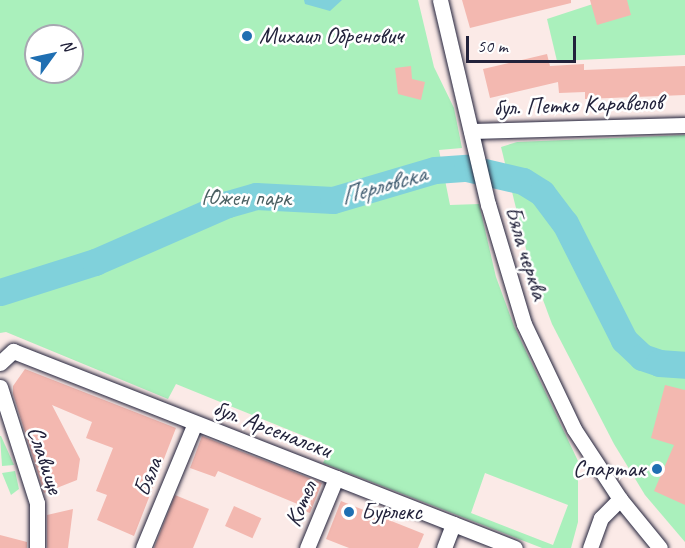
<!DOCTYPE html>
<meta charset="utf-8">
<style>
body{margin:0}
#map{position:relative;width:685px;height:548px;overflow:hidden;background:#fbeae7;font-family:Caveat,sans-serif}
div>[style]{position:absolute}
.green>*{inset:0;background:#aaf0bc}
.water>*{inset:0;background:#80d1db}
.river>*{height:27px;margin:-13.5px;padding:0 13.5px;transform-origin:13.5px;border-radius:13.5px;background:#80d1db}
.building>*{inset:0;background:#f3b8b0;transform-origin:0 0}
.roads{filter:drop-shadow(0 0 2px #22223b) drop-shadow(0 0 2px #22223b)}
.minor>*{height:15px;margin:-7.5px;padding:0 7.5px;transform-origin:7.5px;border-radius:7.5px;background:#fff}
.dots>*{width:16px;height:16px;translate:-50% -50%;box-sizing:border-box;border:3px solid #fff;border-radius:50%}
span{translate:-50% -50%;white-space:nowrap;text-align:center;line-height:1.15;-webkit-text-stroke:5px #fff;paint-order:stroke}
.poi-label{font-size:24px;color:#22223b}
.left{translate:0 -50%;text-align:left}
.right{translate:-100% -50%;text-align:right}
.street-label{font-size:24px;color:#22223b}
.park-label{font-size:24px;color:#4b6062}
.water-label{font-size:26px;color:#435f73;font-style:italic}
.north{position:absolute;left:24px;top:24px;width:60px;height:60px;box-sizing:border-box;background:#fff;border:2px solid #a7a7b1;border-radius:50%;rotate:57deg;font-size:16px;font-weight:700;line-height:24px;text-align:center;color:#22223b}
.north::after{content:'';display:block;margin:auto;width:21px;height:27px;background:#1f6fb2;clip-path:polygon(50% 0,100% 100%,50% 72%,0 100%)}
.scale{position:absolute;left:466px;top:36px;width:110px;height:27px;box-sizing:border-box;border:3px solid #22223b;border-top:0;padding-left:8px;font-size:18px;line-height:21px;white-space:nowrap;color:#22223b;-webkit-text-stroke:4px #fff;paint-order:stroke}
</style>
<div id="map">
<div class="green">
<div style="clip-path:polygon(evenodd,0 0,418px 0,434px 67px,454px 108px,462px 148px,439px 150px,450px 205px,479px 204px,496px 277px,514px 326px,578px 461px,578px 522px,571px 548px,542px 548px,323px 463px,331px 447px,176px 384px,168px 399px,6px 332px,0 333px,0 0,36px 36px,72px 36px,72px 72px,36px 72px,36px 36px,0 0,485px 473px,568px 505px,553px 545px,471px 513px,485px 473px)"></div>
<div style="clip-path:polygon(605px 0,685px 0,685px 55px,557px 61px,547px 19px)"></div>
<div style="clip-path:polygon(685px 135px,685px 542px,645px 495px,614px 444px,552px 324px,530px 265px,501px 147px,517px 142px)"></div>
<div style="clip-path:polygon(0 436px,1px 436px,14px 465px,2px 466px)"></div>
<div style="clip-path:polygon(15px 471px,19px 489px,11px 495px,2px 473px)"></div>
</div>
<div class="water">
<div style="clip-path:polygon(304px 0,342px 0,330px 11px,305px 4px)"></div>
</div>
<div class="river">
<div style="left:0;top:292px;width:100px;rotate:-17.5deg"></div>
<div style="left:95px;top:262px;width:145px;rotate:-23.6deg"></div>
<div style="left:228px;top:204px;width:29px;rotate:-16deg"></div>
<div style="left:256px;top:196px;width:77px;rotate:3deg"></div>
<div style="left:333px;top:200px;width:106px;rotate:-16.4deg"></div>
<div style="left:435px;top:170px;width:32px;rotate:-4deg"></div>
<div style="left:467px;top:168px;width:57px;rotate:13.1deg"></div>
<div style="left:523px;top:181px;width:22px;rotate:32deg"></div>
<div style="left:542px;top:193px;width:38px;rotate:53deg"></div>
<div style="left:565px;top:223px;width:131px;rotate:63.2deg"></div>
<div style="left:624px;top:340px;width:25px;rotate:43deg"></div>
<div style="left:642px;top:357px;width:18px;rotate:19deg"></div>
<div style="left:659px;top:363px;width:26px;rotate:4deg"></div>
</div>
<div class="building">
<div style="clip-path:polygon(462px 0,571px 0,571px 3px,470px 28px)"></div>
<div style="clip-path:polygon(590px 0,627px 0,631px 15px,597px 25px)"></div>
<div style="clip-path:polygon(547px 54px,550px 66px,584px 64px,584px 70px,685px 66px,685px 95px,585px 99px,585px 92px,559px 93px,558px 82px,490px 98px,483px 69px)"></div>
<div style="clip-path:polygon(411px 66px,412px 79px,425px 82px,421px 100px,398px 94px,395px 68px)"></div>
<div style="clip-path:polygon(25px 369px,176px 428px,134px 536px,97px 520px,107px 495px,96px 491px,113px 448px,86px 438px,92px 422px,52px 405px,80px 459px,77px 480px,44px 493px,13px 394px,13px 386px)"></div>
<div style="clip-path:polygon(665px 385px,685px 390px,685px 505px,654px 491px,674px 445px,651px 438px)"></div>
<div style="clip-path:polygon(202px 436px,322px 483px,310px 513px,299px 509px,300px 505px,218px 471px,215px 477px,190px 468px)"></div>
<div style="clip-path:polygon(175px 495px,209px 509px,193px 548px,154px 548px)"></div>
<div style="clip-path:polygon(341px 501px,424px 534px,418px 548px,349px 548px,326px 539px)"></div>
<div style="left:234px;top:506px;width:30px;height:22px;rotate:24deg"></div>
<div style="clip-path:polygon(73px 509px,68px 548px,47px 548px,47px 515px)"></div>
<div style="clip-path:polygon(0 535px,27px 542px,27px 548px,0 548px)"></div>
</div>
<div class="roads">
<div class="minor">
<div style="left:440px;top:0;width:210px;rotate:76.8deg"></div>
<div style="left:488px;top:204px;width:125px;rotate:73.3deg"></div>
<div style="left:524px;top:324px;width:116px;rotate:64.5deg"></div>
<div style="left:574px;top:429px;width:84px;rotate:56.7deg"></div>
<div style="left:620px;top:499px;width:63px;rotate:50.8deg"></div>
<div style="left:471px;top:131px;width:214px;rotate:-1.6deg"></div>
<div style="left:0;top:363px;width:18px;rotate:-43deg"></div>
<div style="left:13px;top:351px;width:539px;rotate:21.43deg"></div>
<div style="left:0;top:387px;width:122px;rotate:72.3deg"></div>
<div style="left:37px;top:503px;width:45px;rotate:90deg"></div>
<div style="left:143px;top:548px;width:135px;rotate:-67.4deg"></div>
<div style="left:307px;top:548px;width:76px;rotate:-67.5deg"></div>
<div style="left:444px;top:548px;width:26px;rotate:-69deg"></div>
<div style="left:590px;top:548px;width:32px;rotate:-70deg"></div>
<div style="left:601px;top:518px;width:27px;rotate:-45deg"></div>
</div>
</div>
<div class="dots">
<div style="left:247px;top:36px;background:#1f6fb2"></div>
<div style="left:657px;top:469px;background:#1f6fb2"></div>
<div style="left:349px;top:512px;background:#1f6fb2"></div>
</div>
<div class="poi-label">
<span class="left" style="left:259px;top:36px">Михаил Обренович</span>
<span class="right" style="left:645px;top:469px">Спартак</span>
<span class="left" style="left:361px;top:512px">Бурлекс</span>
</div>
<div class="street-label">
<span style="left:578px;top:105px;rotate:-2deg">бул. Петко Каравелов</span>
<span style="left:526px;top:253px;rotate:73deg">Бяла черква</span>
<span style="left:272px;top:429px;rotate:21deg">бул. Арсеналски</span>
<span style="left:45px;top:460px;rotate:72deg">Славище</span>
<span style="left:148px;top:477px;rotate:-68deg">Бяла</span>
<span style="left:301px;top:504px;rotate:-67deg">Котел</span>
</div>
<div class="park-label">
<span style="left:246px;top:198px">Южен парк</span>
</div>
<div class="water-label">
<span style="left:383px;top:185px;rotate:-16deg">Перловска</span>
</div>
<div class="north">N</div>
<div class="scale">50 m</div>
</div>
